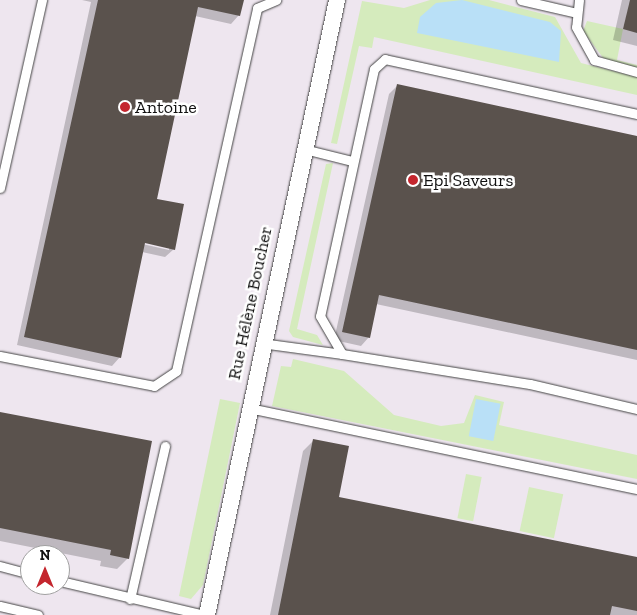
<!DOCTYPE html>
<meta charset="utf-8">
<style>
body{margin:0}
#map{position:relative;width:637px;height:615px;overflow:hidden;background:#fffdf5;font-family:"Zilla Slab",serif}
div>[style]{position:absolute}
.industrial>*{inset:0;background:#eee6ef}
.green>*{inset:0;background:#d5ebbd;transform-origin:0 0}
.water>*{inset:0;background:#b9e0f7;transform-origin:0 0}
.shadow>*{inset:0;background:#0003}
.building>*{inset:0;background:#5a524d}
.roads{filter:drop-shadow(0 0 1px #444) drop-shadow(0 0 1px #444)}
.lane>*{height:9px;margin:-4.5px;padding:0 4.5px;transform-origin:4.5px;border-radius:4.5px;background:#fff}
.street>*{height:16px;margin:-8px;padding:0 8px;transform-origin:8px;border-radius:8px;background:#fff}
.dots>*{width:14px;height:14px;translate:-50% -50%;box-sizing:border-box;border:2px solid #fff;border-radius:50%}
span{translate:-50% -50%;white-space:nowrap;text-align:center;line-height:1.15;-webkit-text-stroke:5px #fff;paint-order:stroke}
.poi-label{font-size:18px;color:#111}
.left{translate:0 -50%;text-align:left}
.street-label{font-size:18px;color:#111}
.north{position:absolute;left:20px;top:545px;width:50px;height:50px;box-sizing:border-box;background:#fff;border:1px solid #a0a0a0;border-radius:50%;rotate:0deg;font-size:14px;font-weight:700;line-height:20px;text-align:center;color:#111}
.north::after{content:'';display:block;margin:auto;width:18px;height:22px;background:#c4262e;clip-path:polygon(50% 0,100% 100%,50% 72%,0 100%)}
</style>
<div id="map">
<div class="industrial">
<div style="clip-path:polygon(evenodd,0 0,637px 0,637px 615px,0 615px,0 0,30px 555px,60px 555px,60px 585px,30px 585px,30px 555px)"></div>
</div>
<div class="green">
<div style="clip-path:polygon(430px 0,489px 0,555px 17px,581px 63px,637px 77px,637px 95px,374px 37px,372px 48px,359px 46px,337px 144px,331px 143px,362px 1px,404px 8px)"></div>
<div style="clip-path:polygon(587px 21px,623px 29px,617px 60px,637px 65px,637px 69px,604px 59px,583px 31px)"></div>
<div style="clip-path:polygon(333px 163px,297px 329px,317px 335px,323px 345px,293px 337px,289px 331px,326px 164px)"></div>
<div style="clip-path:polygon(293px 359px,344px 371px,394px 415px,441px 426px,464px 423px,475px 395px,504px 402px,499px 425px,637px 455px,637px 479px,272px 406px,281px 366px,291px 367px)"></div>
<div style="clip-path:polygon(220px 399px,240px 403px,203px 585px,191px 599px,179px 596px)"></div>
<div style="left:466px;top:474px;width:16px;height:45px;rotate:11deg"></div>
<div style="left:529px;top:487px;width:35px;height:45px;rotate:12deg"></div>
</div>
<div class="water">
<div style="clip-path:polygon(462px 0,550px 22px,561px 31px,559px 62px,417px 33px,420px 17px,436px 3px)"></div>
<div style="left:476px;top:399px;width:25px;height:38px;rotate:11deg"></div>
</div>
<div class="shadow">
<div style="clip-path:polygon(evenodd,82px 0,243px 0,239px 15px,231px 24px,195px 16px,156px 200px,174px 249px,165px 257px,142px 252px,120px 357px,112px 366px,17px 345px,91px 2px,82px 0,139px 241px,169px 247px,169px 250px,138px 243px,139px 241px)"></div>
<div style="clip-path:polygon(622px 0,637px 0,637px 46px,613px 40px)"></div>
<div style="clip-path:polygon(397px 86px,637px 138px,637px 360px,376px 304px,369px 337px,361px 346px,334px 340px,389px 94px)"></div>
<div style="clip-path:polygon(0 413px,128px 558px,117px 569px,100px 566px,101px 561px,0 541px)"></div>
<div style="clip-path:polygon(314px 440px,338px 498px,637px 558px,637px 615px,270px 615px,303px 451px)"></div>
</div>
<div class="building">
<div style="clip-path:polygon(98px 0,244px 0,240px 16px,198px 7px,157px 199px,184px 204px,175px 250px,145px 243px,121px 358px,24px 337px)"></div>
<div style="clip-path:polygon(630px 0,637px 0,637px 33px,623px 29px)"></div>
<div style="clip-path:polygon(397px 84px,637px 136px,637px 350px,379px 295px,370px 338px,342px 332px)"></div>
<div style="clip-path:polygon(0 412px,152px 441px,129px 559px,110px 555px,111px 550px,0 528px)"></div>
<div style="clip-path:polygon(313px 439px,349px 446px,339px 497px,637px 557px,637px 611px,612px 606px,610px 615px,278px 615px)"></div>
</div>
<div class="roads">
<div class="lane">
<div style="left:521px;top:0;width:57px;rotate:13.1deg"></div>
<div style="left:579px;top:0;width:27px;rotate:96deg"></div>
<div style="left:576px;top:27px;width:38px;rotate:61deg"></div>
<div style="left:594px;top:60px;width:45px;rotate:15.6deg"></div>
<div style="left:637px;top:114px;width:258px;rotate:-167.7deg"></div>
<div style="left:385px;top:59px;width:15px;rotate:138deg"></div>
<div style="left:374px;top:69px;width:253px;rotate:102.3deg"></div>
<div style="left:320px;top:316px;width:44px;rotate:59.9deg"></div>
<div style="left:342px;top:354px;width:190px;rotate:9.1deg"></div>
<div style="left:530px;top:384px;width:110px;rotate:13.2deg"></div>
<div style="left:304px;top:149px;width:49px;rotate:14deg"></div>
<div style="left:0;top:188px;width:193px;rotate:-77.4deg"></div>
<div style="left:261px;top:343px;width:82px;rotate:7.7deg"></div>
<div style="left:0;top:356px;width:157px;rotate:11deg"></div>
<div style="left:154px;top:386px;width:27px;rotate:-34deg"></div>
<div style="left:176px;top:371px;width:372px;rotate:-77.4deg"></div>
<div style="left:257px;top:8px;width:21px;rotate:-23deg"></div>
<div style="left:249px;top:408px;width:396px;rotate:11.8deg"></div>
<div style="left:0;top:566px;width:31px;rotate:15deg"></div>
<div style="left:60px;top:581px;width:149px;rotate:13.2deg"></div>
<div style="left:130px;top:599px;width:157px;rotate:-77.1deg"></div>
<div style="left:0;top:606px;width:39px;rotate:13deg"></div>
</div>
<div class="street">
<div style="left:207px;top:615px;width:629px;rotate:-78.06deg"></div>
</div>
</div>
<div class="dots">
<div style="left:125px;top:107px;background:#c4262e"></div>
<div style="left:413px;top:180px;background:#c4262e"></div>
</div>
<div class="poi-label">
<span class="left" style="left:135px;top:107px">Antoine</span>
<span class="left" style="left:423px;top:180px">Epi Saveurs</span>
</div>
<div class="street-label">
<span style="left:250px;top:303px;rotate:-78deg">Rue Hélène Boucher</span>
</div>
<div class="north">N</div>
</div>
